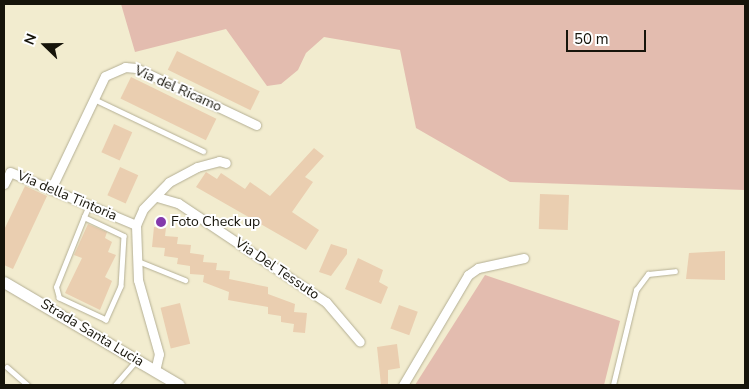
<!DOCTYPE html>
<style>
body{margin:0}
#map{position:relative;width:749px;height:389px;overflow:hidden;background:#f2eccf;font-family:"Nunito Sans",sans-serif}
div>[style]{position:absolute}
.green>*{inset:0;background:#e3bcaf}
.building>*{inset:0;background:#eaceb0;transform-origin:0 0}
.roads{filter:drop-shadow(0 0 1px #b4af94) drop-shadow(0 0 1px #b4af94)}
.service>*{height:4.5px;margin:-2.25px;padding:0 2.25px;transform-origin:2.25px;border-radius:2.25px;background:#fff}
.minor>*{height:9px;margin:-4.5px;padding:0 4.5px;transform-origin:4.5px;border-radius:4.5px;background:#fff}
.tertiary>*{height:11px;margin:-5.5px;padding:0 5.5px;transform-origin:5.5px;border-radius:5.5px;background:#fff}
.dots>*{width:14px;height:14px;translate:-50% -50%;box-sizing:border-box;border:2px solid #fff;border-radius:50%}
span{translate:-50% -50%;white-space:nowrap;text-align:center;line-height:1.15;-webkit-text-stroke:4px #fff;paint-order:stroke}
.street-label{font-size:14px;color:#16140a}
.poi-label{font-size:14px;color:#16140a}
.left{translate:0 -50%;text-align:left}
.frame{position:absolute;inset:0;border:5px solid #16140a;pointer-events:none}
.north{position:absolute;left:20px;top:20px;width:50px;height:50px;-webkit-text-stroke:4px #fff;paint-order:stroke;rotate:292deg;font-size:14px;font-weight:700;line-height:20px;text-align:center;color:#16140a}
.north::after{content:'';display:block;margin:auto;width:18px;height:22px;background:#16140a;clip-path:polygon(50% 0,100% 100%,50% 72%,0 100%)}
.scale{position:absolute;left:566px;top:30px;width:80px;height:22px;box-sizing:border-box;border:2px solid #16140a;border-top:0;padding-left:6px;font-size:15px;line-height:18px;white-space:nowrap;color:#16140a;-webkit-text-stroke:4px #fff;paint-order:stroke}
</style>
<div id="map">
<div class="green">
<div style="clip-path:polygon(121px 4px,745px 4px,745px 190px,510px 182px,416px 128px,400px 50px,324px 37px,306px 53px,298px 70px,281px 84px,267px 86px,226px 29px,135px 52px)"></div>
<div style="clip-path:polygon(485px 275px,620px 321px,604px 385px,415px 385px)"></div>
</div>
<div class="building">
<div style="left:177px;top:51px;width:92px;height:21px;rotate:26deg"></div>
<div style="left:131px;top:77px;width:95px;height:24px;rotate:26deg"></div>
<div style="left:114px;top:124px;width:20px;height:31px;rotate:24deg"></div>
<div style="clip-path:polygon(314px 148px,324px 156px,305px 177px,313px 182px,292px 212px,319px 230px,306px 250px,196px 187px,206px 172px,217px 179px,221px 173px,245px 189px,250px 182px,270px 196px)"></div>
<div style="left:120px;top:167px;width:20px;height:31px;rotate:24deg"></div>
<div style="clip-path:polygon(25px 186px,47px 196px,13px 269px,4px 265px,4px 230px)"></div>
<div style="left:540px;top:194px;width:29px;height:35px;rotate:2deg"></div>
<div style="clip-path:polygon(88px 224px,107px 232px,105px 238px,112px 242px,108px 252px,116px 255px,105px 277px,112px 281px,100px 310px,65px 293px,82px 258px,74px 255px)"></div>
<div style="clip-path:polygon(154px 227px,166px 228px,165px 236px,178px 237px,177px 244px,191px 245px,190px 253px,204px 255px,203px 262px,217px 263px,216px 270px,230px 271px,229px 279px,268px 287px,268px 294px,295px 304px,294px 312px,307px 313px,305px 333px,293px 332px,294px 324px,281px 322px,281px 316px,268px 314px,268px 307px,228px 300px,229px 292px,203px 282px,204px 275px,190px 274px,190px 266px,177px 264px,178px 258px,164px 256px,165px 248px,152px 247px)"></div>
<div style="clip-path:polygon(331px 244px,347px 249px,347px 254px,331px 276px,319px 272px)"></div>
<div style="clip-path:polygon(725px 251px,725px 280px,686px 279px,689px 253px)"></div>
<div style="clip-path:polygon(358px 258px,383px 270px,379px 282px,388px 287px,381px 304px,345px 289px)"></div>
<div style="left:180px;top:303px;width:42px;height:20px;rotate:76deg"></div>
<div style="left:399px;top:305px;width:20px;height:25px;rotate:20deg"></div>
<div style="clip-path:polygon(397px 344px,400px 368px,388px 370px,388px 385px,381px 385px,377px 347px)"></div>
</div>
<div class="roads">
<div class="service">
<div style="left:94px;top:99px;width:121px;rotate:25.5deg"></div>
<div style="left:84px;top:217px;width:44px;rotate:25.4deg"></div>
<div style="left:124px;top:236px;width:50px;rotate:93.4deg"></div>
<div style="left:121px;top:286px;width:37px;rotate:114deg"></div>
<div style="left:106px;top:320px;width:52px;rotate:-154.9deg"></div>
<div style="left:59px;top:298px;width:11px;rotate:-105deg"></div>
<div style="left:56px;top:287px;width:75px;rotate:-68.2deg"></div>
<div style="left:84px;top:217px;width:13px;rotate:-67deg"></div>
<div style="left:138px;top:261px;width:51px;rotate:22deg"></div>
<div style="left:7px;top:367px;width:28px;rotate:41deg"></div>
<div style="left:115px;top:385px;width:33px;rotate:-49deg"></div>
<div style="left:613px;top:385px;width:98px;rotate:-76.4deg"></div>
<div style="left:636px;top:290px;width:20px;rotate:-53deg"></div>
<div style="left:648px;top:274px;width:27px;rotate:-6deg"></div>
</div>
<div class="minor">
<div style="left:4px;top:184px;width:13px;rotate:-63deg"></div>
<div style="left:10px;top:172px;width:137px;rotate:22.8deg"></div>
<div style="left:51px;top:189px;width:125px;rotate:-64.5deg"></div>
<div style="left:105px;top:76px;width:22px;rotate:-24deg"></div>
<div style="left:125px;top:67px;width:11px;rotate:5deg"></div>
<div style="left:136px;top:68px;width:133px;rotate:25.4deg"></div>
<div style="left:157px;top:197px;width:22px;rotate:16deg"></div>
<div style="left:178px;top:203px;width:178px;rotate:33.8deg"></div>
<div style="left:326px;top:302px;width:52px;rotate:49.6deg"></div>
<div style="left:155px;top:371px;width:17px;rotate:-77deg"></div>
<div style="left:159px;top:354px;width:77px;rotate:-105.8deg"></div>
<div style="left:138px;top:280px;width:55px;rotate:-92.1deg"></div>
<div style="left:136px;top:225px;width:17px;rotate:-66deg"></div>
<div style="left:143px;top:209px;width:37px;rotate:-46deg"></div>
<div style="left:169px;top:182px;width:32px;rotate:-28deg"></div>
<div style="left:197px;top:167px;width:23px;rotate:-15deg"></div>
<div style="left:219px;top:161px;width:7px;rotate:16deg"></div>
<div style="left:403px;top:385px;width:128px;rotate:-59.4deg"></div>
<div style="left:468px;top:275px;width:12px;rotate:-35deg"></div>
<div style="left:478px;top:268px;width:47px;rotate:-12.3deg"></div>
</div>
<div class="tertiary">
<div style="left:4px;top:282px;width:203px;rotate:30.5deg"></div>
</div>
</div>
<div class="dots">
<div style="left:161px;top:222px;background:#843aac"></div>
</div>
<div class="street-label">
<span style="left:178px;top:89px;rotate:24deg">Via del Ricamo</span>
<span style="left:67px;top:196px;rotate:23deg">Via della Tintoria</span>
<span style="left:277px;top:269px;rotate:34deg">Via Del Tessuto</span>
<span style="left:92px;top:333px;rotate:31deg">Strada Santa Lucia</span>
</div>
<div class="poi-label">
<span class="left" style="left:171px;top:222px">Foto Check up</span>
</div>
<div class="frame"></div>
<div class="north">N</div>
<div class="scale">50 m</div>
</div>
